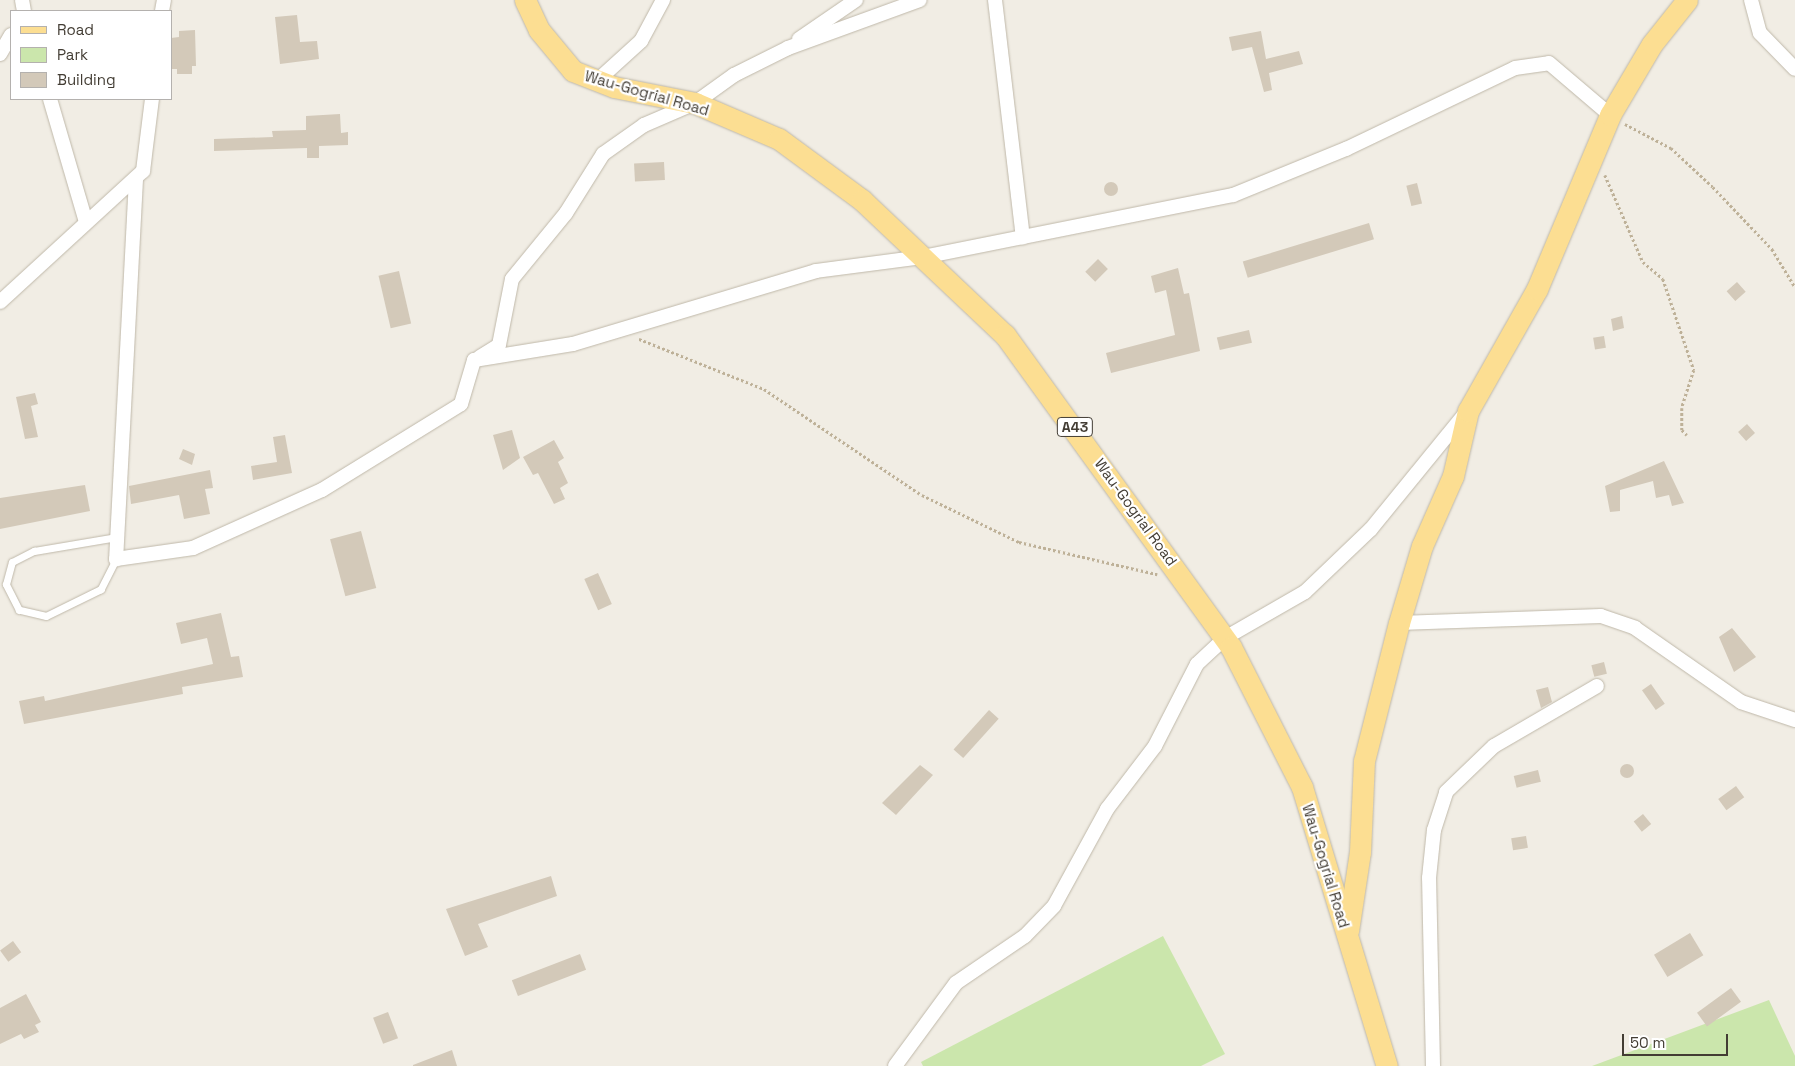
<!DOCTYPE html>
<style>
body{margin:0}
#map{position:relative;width:1795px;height:1066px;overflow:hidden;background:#f1ede4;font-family:"Space Grotesk",sans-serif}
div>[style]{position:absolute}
.green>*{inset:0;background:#cbe6ac}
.building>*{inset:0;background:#d3c9b9;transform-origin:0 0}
.round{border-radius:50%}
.path>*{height:2.5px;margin-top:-1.25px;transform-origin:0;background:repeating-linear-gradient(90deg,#beb198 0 2.5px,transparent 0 5px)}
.roads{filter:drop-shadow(0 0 1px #bfb8a9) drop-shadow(0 0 1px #bfb8a9)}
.service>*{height:7px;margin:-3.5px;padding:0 3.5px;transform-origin:3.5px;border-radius:3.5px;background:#fff}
.minor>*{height:14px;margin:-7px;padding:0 7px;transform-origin:7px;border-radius:7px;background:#fff}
.primary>*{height:21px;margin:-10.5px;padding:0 10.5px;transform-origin:10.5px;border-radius:10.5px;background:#fcde92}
span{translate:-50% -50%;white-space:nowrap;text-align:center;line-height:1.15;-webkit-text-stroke:4.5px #fff;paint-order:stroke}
.shield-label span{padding:1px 4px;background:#fff;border:1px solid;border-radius:4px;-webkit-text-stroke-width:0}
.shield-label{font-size:14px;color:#433d34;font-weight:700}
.street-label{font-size:15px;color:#433d34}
.legend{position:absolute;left:10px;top:10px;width:162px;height:90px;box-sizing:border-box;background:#fff;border:1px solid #b4b1ae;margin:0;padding:6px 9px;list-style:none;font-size:15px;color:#433d34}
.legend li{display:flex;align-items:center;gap:10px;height:25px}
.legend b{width:25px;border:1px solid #b4b1ae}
.scale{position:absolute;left:1622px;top:1034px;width:106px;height:22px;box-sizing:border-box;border:2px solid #433d34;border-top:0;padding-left:6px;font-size:15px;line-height:18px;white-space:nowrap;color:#433d34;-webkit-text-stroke:4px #fff;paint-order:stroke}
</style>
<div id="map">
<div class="green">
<div style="clip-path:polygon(1163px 936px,1225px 1054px,1201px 1066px,923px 1066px,921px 1062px)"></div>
<div style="clip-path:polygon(1769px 1000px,1795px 1056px,1795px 1066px,1592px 1066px)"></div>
</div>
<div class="building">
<div style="clip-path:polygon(297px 15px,300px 42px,317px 41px,319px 59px,280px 64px,275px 17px)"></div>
<div style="clip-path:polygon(195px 30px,196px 66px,192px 66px,192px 74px,177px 74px,177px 69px,172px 69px,171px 38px,179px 37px,179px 31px)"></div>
<div style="clip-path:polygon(1261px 31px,1266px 59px,1299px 51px,1303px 64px,1269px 73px,1272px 90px,1264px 92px,1252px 47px,1232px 51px,1229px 37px)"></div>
<div style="clip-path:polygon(340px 114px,341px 133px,348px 132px,348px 145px,319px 146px,319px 158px,307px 158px,307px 148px,214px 151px,214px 139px,273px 137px,272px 131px,306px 130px,306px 116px)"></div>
<div style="left:664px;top:162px;width:18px;height:30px;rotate:87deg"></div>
<div class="round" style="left:1104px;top:182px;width:14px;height:14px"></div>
<div style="left:1417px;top:183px;width:21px;height:11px;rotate:76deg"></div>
<div style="left:1369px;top:223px;width:17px;height:132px;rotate:73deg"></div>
<div style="left:1098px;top:259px;width:14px;height:18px;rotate:45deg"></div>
<div style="clip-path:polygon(1178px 268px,1184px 294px,1189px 293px,1200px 351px,1111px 373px,1106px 353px,1175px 335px,1166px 290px,1155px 293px,1151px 276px)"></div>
<div style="left:399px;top:271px;width:54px;height:21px;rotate:77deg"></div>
<div style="left:1737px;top:282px;width:13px;height:14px;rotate:48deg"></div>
<div style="clip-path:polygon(1622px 316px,1624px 328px,1613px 331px,1611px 319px)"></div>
<div style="left:1249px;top:330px;width:13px;height:33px;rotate:77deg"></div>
<div style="left:1604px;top:336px;width:12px;height:11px;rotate:81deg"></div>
<div style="clip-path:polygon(35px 393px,38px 404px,31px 406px,38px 437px,25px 439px,16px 397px)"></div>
<div style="left:1747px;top:424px;width:12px;height:12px;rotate:48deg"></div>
<div style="clip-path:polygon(512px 430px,520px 458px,503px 470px,493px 435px)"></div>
<div style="clip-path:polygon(285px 435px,292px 473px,253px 480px,251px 466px,277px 462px,273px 437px)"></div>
<div style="clip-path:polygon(554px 440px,564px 458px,558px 462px,568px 483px,560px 488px,565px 499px,554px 504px,538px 473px,533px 475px,523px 457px)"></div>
<div style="clip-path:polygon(183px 449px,195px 454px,192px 465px,179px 459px)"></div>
<div style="clip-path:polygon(1664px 461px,1684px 503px,1672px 506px,1669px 495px,1656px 498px,1653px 481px,1620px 490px,1620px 511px,1610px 512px,1605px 486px)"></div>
<div style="clip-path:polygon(210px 470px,213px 488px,205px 489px,210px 514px,184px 519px,179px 495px,131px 504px,129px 486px)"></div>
<div style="clip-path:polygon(85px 485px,90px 511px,0 529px,0 498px)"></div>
<div style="left:361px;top:531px;width:59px;height:32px;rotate:75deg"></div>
<div style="left:598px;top:573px;width:34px;height:15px;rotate:66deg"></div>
<div style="clip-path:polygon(221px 613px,231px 657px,239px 656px,243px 677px,182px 687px,183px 694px,24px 724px,19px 701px,44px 696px,45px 701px,213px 664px,207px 638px,181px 644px,176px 623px)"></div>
<div style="clip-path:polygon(1732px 628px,1756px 657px,1734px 672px,1719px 637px)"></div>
<div style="left:1604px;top:662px;width:12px;height:13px;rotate:76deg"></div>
<div style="left:1651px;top:684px;width:24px;height:11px;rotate:55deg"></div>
<div style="clip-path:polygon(1548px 687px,1552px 702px,1541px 708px,1536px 690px)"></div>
<div style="left:989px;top:710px;width:13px;height:53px;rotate:42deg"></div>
<div class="round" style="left:1620px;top:764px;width:14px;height:14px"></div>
<div style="clip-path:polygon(920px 765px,933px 775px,896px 815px,882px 803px)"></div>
<div style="left:1538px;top:770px;width:12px;height:25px;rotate:76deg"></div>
<div style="left:1736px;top:786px;width:14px;height:22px;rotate:54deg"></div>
<div style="left:1643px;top:814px;width:13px;height:12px;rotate:51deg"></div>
<div style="left:1526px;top:836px;width:12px;height:15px;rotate:81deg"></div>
<div style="clip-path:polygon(551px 876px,557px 896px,478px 924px,488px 947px,465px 956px,446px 909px)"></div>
<div style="left:1690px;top:933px;width:26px;height:42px;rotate:59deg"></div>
<div style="left:13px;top:941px;width:14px;height:16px;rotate:54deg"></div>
<div style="left:580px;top:954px;width:17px;height:73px;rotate:69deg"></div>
<div style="left:1731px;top:988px;width:17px;height:42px;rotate:54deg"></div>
<div style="clip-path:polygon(26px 994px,41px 1022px,35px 1025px,39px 1032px,24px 1039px,21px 1034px,0 1044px,0 1008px)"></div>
<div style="left:388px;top:1012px;width:28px;height:16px;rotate:69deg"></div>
<div style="clip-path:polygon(452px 1050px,457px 1066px,413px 1066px,413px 1065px)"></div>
</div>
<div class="path">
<div style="left:1625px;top:124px;width:52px;rotate:27.6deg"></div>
<div style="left:1671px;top:148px;width:57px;rotate:42.9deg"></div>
<div style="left:1713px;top:187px;width:86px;rotate:46.4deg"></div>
<div style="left:1772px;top:249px;width:44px;rotate:58.8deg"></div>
<div style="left:1605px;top:175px;width:95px;rotate:66.4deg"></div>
<div style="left:1643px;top:262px;width:26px;rotate:40deg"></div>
<div style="left:1663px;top:279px;width:96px;rotate:71.2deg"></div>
<div style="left:1694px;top:370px;width:40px;rotate:108deg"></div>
<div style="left:1682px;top:408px;width:22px;rotate:90deg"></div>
<div style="left:1682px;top:430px;width:7px;rotate:45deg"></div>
<div style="left:639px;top:339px;width:135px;rotate:21.8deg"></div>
<div style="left:764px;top:389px;width:190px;rotate:33.9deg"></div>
<div style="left:922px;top:495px;width:108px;rotate:25.9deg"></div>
<div style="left:1019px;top:542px;width:142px;rotate:13.1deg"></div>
</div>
<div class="roads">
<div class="service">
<div style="left:116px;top:559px;width:34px;rotate:117deg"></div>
<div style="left:101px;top:589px;width:61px;rotate:153.9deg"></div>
<div style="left:46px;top:616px;width:28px;rotate:-167deg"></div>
<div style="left:19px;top:610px;width:29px;rotate:-117deg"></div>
<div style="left:6px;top:584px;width:23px;rotate:-75deg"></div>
<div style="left:12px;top:562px;width:25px;rotate:-27deg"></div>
<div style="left:34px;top:551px;width:84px;rotate:-9.6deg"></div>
</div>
<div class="minor">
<div style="left:22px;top:0;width:11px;rotate:80deg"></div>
<div style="left:995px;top:0;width:239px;rotate:83.3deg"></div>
<div style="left:1751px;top:0;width:34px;rotate:75deg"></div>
<div style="left:1760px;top:33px;width:50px;rotate:45.8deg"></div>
<div style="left:162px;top:11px;width:11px;rotate:-80deg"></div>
<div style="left:799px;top:39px;width:69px;rotate:-34.4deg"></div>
<div style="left:0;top:54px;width:22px;rotate:-60deg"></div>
<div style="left:598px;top:80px;width:58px;rotate:-42.2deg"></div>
<div style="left:641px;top:41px;width:47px;rotate:-61.8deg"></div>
<div style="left:50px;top:99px;width:128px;rotate:73.7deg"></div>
<div style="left:136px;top:179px;width:381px;rotate:93deg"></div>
<div style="left:116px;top:559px;width:78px;rotate:-8.1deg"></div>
<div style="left:193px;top:548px;width:141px;rotate:-24.2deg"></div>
<div style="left:322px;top:490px;width:163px;rotate:-31.7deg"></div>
<div style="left:461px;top:404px;width:46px;rotate:-73.5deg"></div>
<div style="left:474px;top:360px;width:100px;rotate:-9.2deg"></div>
<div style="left:573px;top:344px;width:254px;rotate:-16.7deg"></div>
<div style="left:816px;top:271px;width:108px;rotate:-7.5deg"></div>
<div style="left:923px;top:257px;width:316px;rotate:-11.3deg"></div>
<div style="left:1233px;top:195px;width:122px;rotate:-22.2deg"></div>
<div style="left:1346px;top:149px;width:187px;rotate:-25.6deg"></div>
<div style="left:1515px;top:68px;width:34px;rotate:-8deg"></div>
<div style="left:1549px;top:63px;width:80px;rotate:40.4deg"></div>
<div style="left:0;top:302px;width:194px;rotate:-42.5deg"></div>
<div style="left:143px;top:171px;width:73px;rotate:-82.9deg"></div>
<div style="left:480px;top:357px;width:22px;rotate:-32deg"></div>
<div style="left:499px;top:345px;width:67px;rotate:-78.9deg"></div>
<div style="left:512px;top:279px;width:85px;rotate:-50.7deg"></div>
<div style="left:566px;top:213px;width:70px;rotate:-57.9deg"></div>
<div style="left:603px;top:154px;width:50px;rotate:-35.3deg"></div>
<div style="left:644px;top:125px;width:56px;rotate:-23.3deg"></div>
<div style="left:695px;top:103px;width:48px;rotate:-35.7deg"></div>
<div style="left:734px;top:75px;width:60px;rotate:-26.6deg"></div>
<div style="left:788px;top:48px;width:140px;rotate:-20deg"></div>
<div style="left:1399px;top:623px;width:202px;rotate:-2deg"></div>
<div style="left:1601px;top:616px;width:36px;rotate:19deg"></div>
<div style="left:1635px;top:628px;width:129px;rotate:34.9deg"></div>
<div style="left:1741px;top:702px;width:57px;rotate:18.4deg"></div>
<div style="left:895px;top:1066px;width:103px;rotate:-53.7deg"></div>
<div style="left:956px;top:983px;width:83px;rotate:-34.3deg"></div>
<div style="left:1025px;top:936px;width:42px;rotate:-46deg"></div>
<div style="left:1054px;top:906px;width:111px;rotate:-61.3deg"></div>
<div style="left:1107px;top:809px;width:79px;rotate:-52.7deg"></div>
<div style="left:1155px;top:746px;width:92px;rotate:-62.9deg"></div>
<div style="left:1197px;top:664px;width:38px;rotate:-43deg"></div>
<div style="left:1225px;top:638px;width:92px;rotate:-29.9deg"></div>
<div style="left:1305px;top:592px;width:91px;rotate:-43.7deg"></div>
<div style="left:1371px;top:529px;width:147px;rotate:-50.8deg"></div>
<div style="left:1433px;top:1066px;width:188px;rotate:-91.2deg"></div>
<div style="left:1429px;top:878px;width:48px;rotate:-84.1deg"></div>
<div style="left:1434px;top:830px;width:40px;rotate:-72deg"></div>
<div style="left:1446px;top:792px;width:66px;rotate:-43.8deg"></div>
<div style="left:1494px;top:746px;width:119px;rotate:-30.2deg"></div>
</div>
<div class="primary">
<div style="left:525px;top:0;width:33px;rotate:65deg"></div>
<div style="left:539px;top:30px;width:53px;rotate:50.3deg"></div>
<div style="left:573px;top:71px;width:44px;rotate:21.3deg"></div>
<div style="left:614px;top:87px;width:83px;rotate:11.2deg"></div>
<div style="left:695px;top:103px;width:91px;rotate:23.2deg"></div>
<div style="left:779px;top:139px;width:103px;rotate:36.3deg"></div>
<div style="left:862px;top:200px;width:197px;rotate:43.4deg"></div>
<div style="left:1005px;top:335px;width:385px;rotate:54.1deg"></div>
<div style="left:1231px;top:647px;width:157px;rotate:63.1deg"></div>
<div style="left:1302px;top:787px;width:292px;rotate:73.1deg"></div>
<div style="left:1348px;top:931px;width:80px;rotate:-81.4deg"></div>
<div style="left:1360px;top:852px;width:91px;rotate:-87.5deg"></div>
<div style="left:1364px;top:761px;width:142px;rotate:-75.8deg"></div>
<div style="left:1399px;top:623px;width:80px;rotate:-73.4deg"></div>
<div style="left:1422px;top:546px;width:77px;rotate:-66.1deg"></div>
<div style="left:1453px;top:476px;width:67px;rotate:-77deg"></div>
<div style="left:1468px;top:411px;width:140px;rotate:-60.5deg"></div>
<div style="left:1537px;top:289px;width:189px;rotate:-67.2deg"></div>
<div style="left:1610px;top:115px;width:82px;rotate:-59.4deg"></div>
<div style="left:1652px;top:44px;width:56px;rotate:-51.5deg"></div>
</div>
</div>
<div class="shield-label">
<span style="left:1075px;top:427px">A43</span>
</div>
<div class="street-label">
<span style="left:647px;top:93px;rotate:16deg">Wau-Gogrial Road</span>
<span style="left:1136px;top:512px;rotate:54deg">Wau-Gogrial Road</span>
<span style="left:1326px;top:866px;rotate:73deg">Wau-Gogrial Road</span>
</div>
<ul class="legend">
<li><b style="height:6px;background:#fcde92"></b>Road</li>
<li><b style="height:14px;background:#cbe6ac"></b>Park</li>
<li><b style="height:14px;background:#d3c9b9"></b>Building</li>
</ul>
<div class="scale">50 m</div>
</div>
